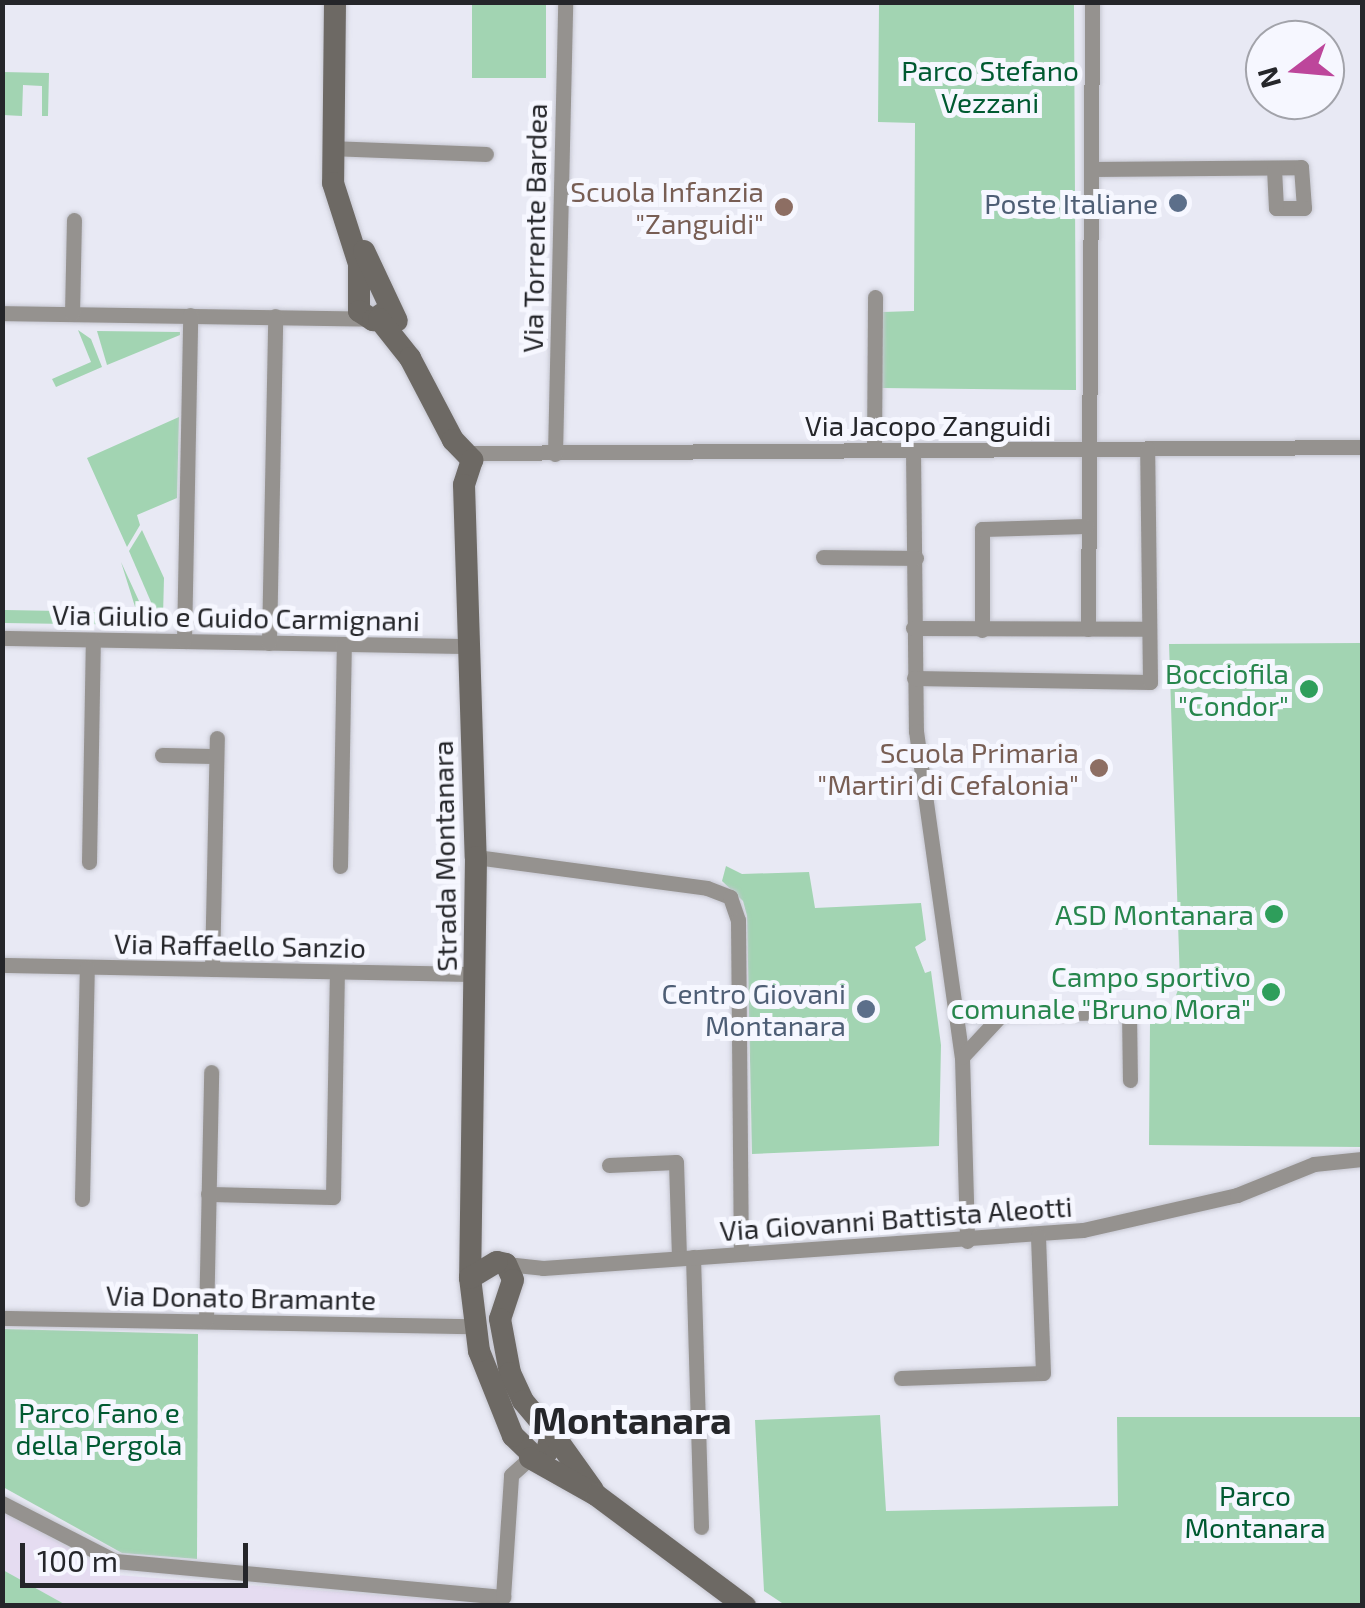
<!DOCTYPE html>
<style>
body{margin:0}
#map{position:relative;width:1365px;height:1608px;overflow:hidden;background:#e8e9f4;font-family:"Exo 2",sans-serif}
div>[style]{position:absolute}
.industrial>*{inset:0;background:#e5dcf1}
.green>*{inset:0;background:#a2d4b2;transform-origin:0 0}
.roads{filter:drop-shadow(0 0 2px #c5c6d0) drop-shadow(0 0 2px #c5c6d0)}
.street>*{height:15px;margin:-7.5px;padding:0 7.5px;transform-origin:7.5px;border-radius:7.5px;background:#95928f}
.secondary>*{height:22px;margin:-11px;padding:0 11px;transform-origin:11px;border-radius:11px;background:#6d6964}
.dots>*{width:28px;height:28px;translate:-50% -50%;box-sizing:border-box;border:5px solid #f6f7ff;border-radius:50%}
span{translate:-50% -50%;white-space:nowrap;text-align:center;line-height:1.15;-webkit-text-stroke:10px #f6f7ff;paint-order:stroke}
.park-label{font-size:28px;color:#005a31}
.education-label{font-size:28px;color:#785e54}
.right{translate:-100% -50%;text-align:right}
.service-label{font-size:28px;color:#4e5e75}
.street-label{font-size:28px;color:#25262a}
.leisure-label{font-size:28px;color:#27864d}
.district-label{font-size:38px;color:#25262a;font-weight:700}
.frame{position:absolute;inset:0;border:5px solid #25262a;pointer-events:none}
.north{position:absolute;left:1245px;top:20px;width:100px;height:100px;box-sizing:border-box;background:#f6f7ff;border:2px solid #a2a3aa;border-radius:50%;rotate:254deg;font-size:28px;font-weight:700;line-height:40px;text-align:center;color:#25262a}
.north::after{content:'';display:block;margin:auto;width:35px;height:45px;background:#bd469b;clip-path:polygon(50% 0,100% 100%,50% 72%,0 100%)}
.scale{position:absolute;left:20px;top:1543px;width:228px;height:45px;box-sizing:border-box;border:5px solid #25262a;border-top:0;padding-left:12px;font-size:30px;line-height:35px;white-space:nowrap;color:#25262a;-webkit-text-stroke:8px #f6f7ff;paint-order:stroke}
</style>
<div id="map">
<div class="industrial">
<div style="clip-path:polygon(3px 1510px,116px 1575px,511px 1605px,66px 1605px,3px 1570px)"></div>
</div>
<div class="green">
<div style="left:472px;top:3px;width:74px;height:75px"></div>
<div style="clip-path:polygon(1074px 3px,1076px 390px,882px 388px,883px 312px,914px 311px,915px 123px,878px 122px,879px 5px)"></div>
<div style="clip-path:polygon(3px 72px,49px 73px,48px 116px,42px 116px,42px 86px,23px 85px,22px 116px,3px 115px)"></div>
<div style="clip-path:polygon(78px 330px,91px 339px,102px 367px,56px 387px,52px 379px,91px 362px)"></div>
<div style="clip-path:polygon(97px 331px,180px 332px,180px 335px,107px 365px)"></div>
<div style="clip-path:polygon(179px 417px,177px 498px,137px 515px,140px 525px,127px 547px,87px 458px)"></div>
<div style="clip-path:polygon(142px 530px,164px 578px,163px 616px,157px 616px,129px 551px)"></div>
<div style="clip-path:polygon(121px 562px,150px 625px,80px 624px,90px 612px,137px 613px)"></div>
<div style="clip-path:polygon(5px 610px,60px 611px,69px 624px,4px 623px)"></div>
<div style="clip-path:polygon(1362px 643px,1362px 1147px,1149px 1145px,1150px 1022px,1167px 1021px,1180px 984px,1169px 644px)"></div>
<div style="clip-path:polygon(726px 866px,742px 874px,809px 872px,815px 908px,921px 903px,926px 940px,915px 947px,925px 973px,931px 971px,941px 1045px,939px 1146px,752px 1154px,747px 916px,743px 901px,722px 881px)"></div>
<div style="clip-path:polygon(3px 1329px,198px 1334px,197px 1559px,122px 1553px,3px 1487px)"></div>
<div style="clip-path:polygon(880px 1415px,886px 1511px,1118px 1506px,1117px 1417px,1362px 1417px,1362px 1605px,785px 1605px,764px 1591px,755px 1420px)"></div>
<div style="clip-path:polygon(3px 1570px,66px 1605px,3px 1605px)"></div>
</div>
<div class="roads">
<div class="street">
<div style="left:330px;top:148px;width:156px;rotate:2.2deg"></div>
<div style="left:1091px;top:169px;width:210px;rotate:-0.5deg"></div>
<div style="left:1301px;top:167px;width:41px;rotate:85.8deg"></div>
<div style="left:1304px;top:208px;width:28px;rotate:180deg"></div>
<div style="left:1276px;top:208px;width:40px;rotate:-92.9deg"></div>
<div style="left:2px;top:313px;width:365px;rotate:0.9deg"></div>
<div style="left:72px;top:314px;width:94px;rotate:-88.8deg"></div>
<div style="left:874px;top:449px;width:152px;rotate:-89.6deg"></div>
<div style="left:913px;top:450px;width:281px;rotate:89.4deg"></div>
<div style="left:916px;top:731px;width:329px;rotate:82deg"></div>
<div style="left:962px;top:1057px;width:184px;rotate:88.4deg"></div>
<div style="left:467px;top:453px;width:895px;rotate:-0.38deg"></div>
<div style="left:555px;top:454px;width:452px;rotate:-88.7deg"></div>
<div style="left:823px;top:557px;width:93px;rotate:0.6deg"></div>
<div style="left:913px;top:628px;width:235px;rotate:0.2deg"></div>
<div style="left:1088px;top:629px;width:627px;rotate:-89.63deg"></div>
<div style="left:982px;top:630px;width:101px;rotate:-90deg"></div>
<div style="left:982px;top:529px;width:105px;rotate:-1.6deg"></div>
<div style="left:2px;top:638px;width:467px;rotate:1deg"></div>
<div style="left:184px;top:641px;width:326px;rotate:-88.9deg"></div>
<div style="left:269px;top:643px;width:327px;rotate:-88.9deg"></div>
<div style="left:914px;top:678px;width:236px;rotate:1deg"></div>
<div style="left:1150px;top:682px;width:233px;rotate:-90.7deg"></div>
<div style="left:162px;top:755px;width:54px;rotate:1.1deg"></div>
<div style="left:476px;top:857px;width:233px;rotate:7.6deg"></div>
<div style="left:707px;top:888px;width:25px;rotate:21deg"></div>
<div style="left:730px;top:897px;width:24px;rotate:71deg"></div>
<div style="left:738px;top:920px;width:334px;rotate:89.5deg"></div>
<div style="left:89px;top:862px;width:222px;rotate:-89deg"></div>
<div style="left:340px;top:866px;width:222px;rotate:-89deg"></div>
<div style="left:2px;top:965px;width:474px;rotate:1.1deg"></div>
<div style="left:212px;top:969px;width:231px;rotate:-88.8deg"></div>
<div style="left:957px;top:1015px;width:172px;rotate:-1deg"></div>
<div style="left:1129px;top:1012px;width:68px;rotate:89.2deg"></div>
<div style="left:962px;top:1057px;width:59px;rotate:-47.1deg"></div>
<div style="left:609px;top:1165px;width:67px;rotate:-2.6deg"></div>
<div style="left:676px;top:1162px;width:95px;rotate:88.2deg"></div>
<div style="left:208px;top:1194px;width:125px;rotate:1.4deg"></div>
<div style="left:333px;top:1197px;width:225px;rotate:-89deg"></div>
<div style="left:82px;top:1199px;width:232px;rotate:-88.8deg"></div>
<div style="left:693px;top:1257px;width:270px;rotate:88.3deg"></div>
<div style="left:506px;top:1264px;width:37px;rotate:6deg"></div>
<div style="left:543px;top:1268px;width:541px;rotate:-4.03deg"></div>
<div style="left:1083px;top:1230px;width:158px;rotate:-12.8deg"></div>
<div style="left:1237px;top:1195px;width:83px;rotate:-21.9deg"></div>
<div style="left:1314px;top:1164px;width:48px;rotate:-5.9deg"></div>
<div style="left:2px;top:1318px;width:476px;rotate:1deg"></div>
<div style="left:206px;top:1321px;width:249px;rotate:-88.8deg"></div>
<div style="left:901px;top:1378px;width:142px;rotate:-2deg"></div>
<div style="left:1043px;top:1373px;width:137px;rotate:-92.1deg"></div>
<div style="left:2px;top:1503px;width:127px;rotate:27.2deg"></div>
<div style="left:115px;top:1561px;width:390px;rotate:5.3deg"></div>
<div style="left:503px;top:1597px;width:122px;rotate:-86.2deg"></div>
<div style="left:511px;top:1475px;width:25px;rotate:-42deg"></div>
</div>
<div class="secondary">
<div style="left:335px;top:2px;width:181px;rotate:90.6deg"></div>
<div style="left:333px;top:183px;width:85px;rotate:72.2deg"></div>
<div style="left:359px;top:264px;width:47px;rotate:90deg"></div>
<div style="left:359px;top:311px;width:17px;rotate:33deg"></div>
<div style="left:373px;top:320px;width:18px;rotate:-34deg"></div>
<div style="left:364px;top:251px;width:77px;rotate:64.8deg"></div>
<div style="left:379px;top:319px;width:50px;rotate:51.5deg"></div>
<div style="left:410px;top:358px;width:93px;rotate:62.3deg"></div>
<div style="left:453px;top:440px;width:28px;rotate:46deg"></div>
<div style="left:472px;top:460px;width:26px;rotate:108deg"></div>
<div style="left:464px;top:485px;width:372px;rotate:88.2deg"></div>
<div style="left:476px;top:857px;width:421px;rotate:90.8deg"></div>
<div style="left:497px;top:1262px;width:9px;rotate:13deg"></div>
<div style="left:506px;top:1264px;width:17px;rotate:66deg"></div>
<div style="left:513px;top:1280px;width:41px;rotate:108.4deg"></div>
<div style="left:500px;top:1319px;width:55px;rotate:79.5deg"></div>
<div style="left:510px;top:1373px;width:31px;rotate:65deg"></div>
<div style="left:523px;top:1401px;width:43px;rotate:49.7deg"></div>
<div style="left:551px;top:1434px;width:18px;rotate:103deg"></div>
<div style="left:547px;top:1452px;width:13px;rotate:151deg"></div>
<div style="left:536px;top:1458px;width:32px;rotate:-136deg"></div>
<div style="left:513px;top:1436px;width:92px;rotate:-111.8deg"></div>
<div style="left:479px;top:1351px;width:74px;rotate:-97deg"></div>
<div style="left:470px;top:1278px;width:31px;rotate:-31deg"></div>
<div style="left:551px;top:1431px;width:72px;rotate:54.6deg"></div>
<div style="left:530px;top:1458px;width:76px;rotate:29.3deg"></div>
<div style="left:596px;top:1495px;width:186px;rotate:36.7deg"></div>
</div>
</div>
<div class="dots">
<div style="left:1178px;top:203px;background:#5c6f8a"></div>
<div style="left:784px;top:207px;background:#8d6e63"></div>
<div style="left:1309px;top:689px;background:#2e9e5b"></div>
<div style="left:1099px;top:768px;background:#8d6e63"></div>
<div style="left:1274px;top:914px;background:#2e9e5b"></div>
<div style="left:1271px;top:992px;background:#2e9e5b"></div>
<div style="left:866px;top:1009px;background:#5c6f8a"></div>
</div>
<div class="park-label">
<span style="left:990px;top:86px">Parco Stefano<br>Vezzani</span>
<span style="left:99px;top:1428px">Parco Fano e<br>della Pergola</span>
<span style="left:1255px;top:1511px">Parco<br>Montanara</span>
</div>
<div class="education-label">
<span class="right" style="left:764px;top:207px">Scuola Infanzia<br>"Zanguidi"</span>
<span class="right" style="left:1079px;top:768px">Scuola Primaria<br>"Martiri di Cefalonia"</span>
</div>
<div class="service-label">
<span class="right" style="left:1158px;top:203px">Poste Italiane</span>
<span class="right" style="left:846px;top:1009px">Centro Giovani<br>Montanara</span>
</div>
<div class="street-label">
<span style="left:534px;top:228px;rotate:-89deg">Via Torrente Bardea</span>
<span style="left:928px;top:425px">Via Jacopo Zanguidi</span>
<span style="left:236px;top:617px;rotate:1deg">Via Giulio e Guido Carmignani</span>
<span style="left:444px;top:856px;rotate:-91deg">Strada Montanara</span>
<span style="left:240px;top:945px;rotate:1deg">Via Raffaello Sanzio</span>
<span style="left:896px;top:1218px;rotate:-4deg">Via Giovanni Battista Aleotti</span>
<span style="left:241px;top:1297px;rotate:1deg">Via Donato Bramante</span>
</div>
<div class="leisure-label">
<span class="right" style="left:1289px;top:689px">Bocciofila<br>"Condor"</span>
<span class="right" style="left:1254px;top:914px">ASD Montanara</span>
<span class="right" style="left:1251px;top:992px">Campo sportivo<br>comunale "Bruno Mora"</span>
</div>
<div class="district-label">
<span style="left:632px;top:1420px">Montanara</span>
</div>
<div class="frame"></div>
<div class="north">N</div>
<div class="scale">100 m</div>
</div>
